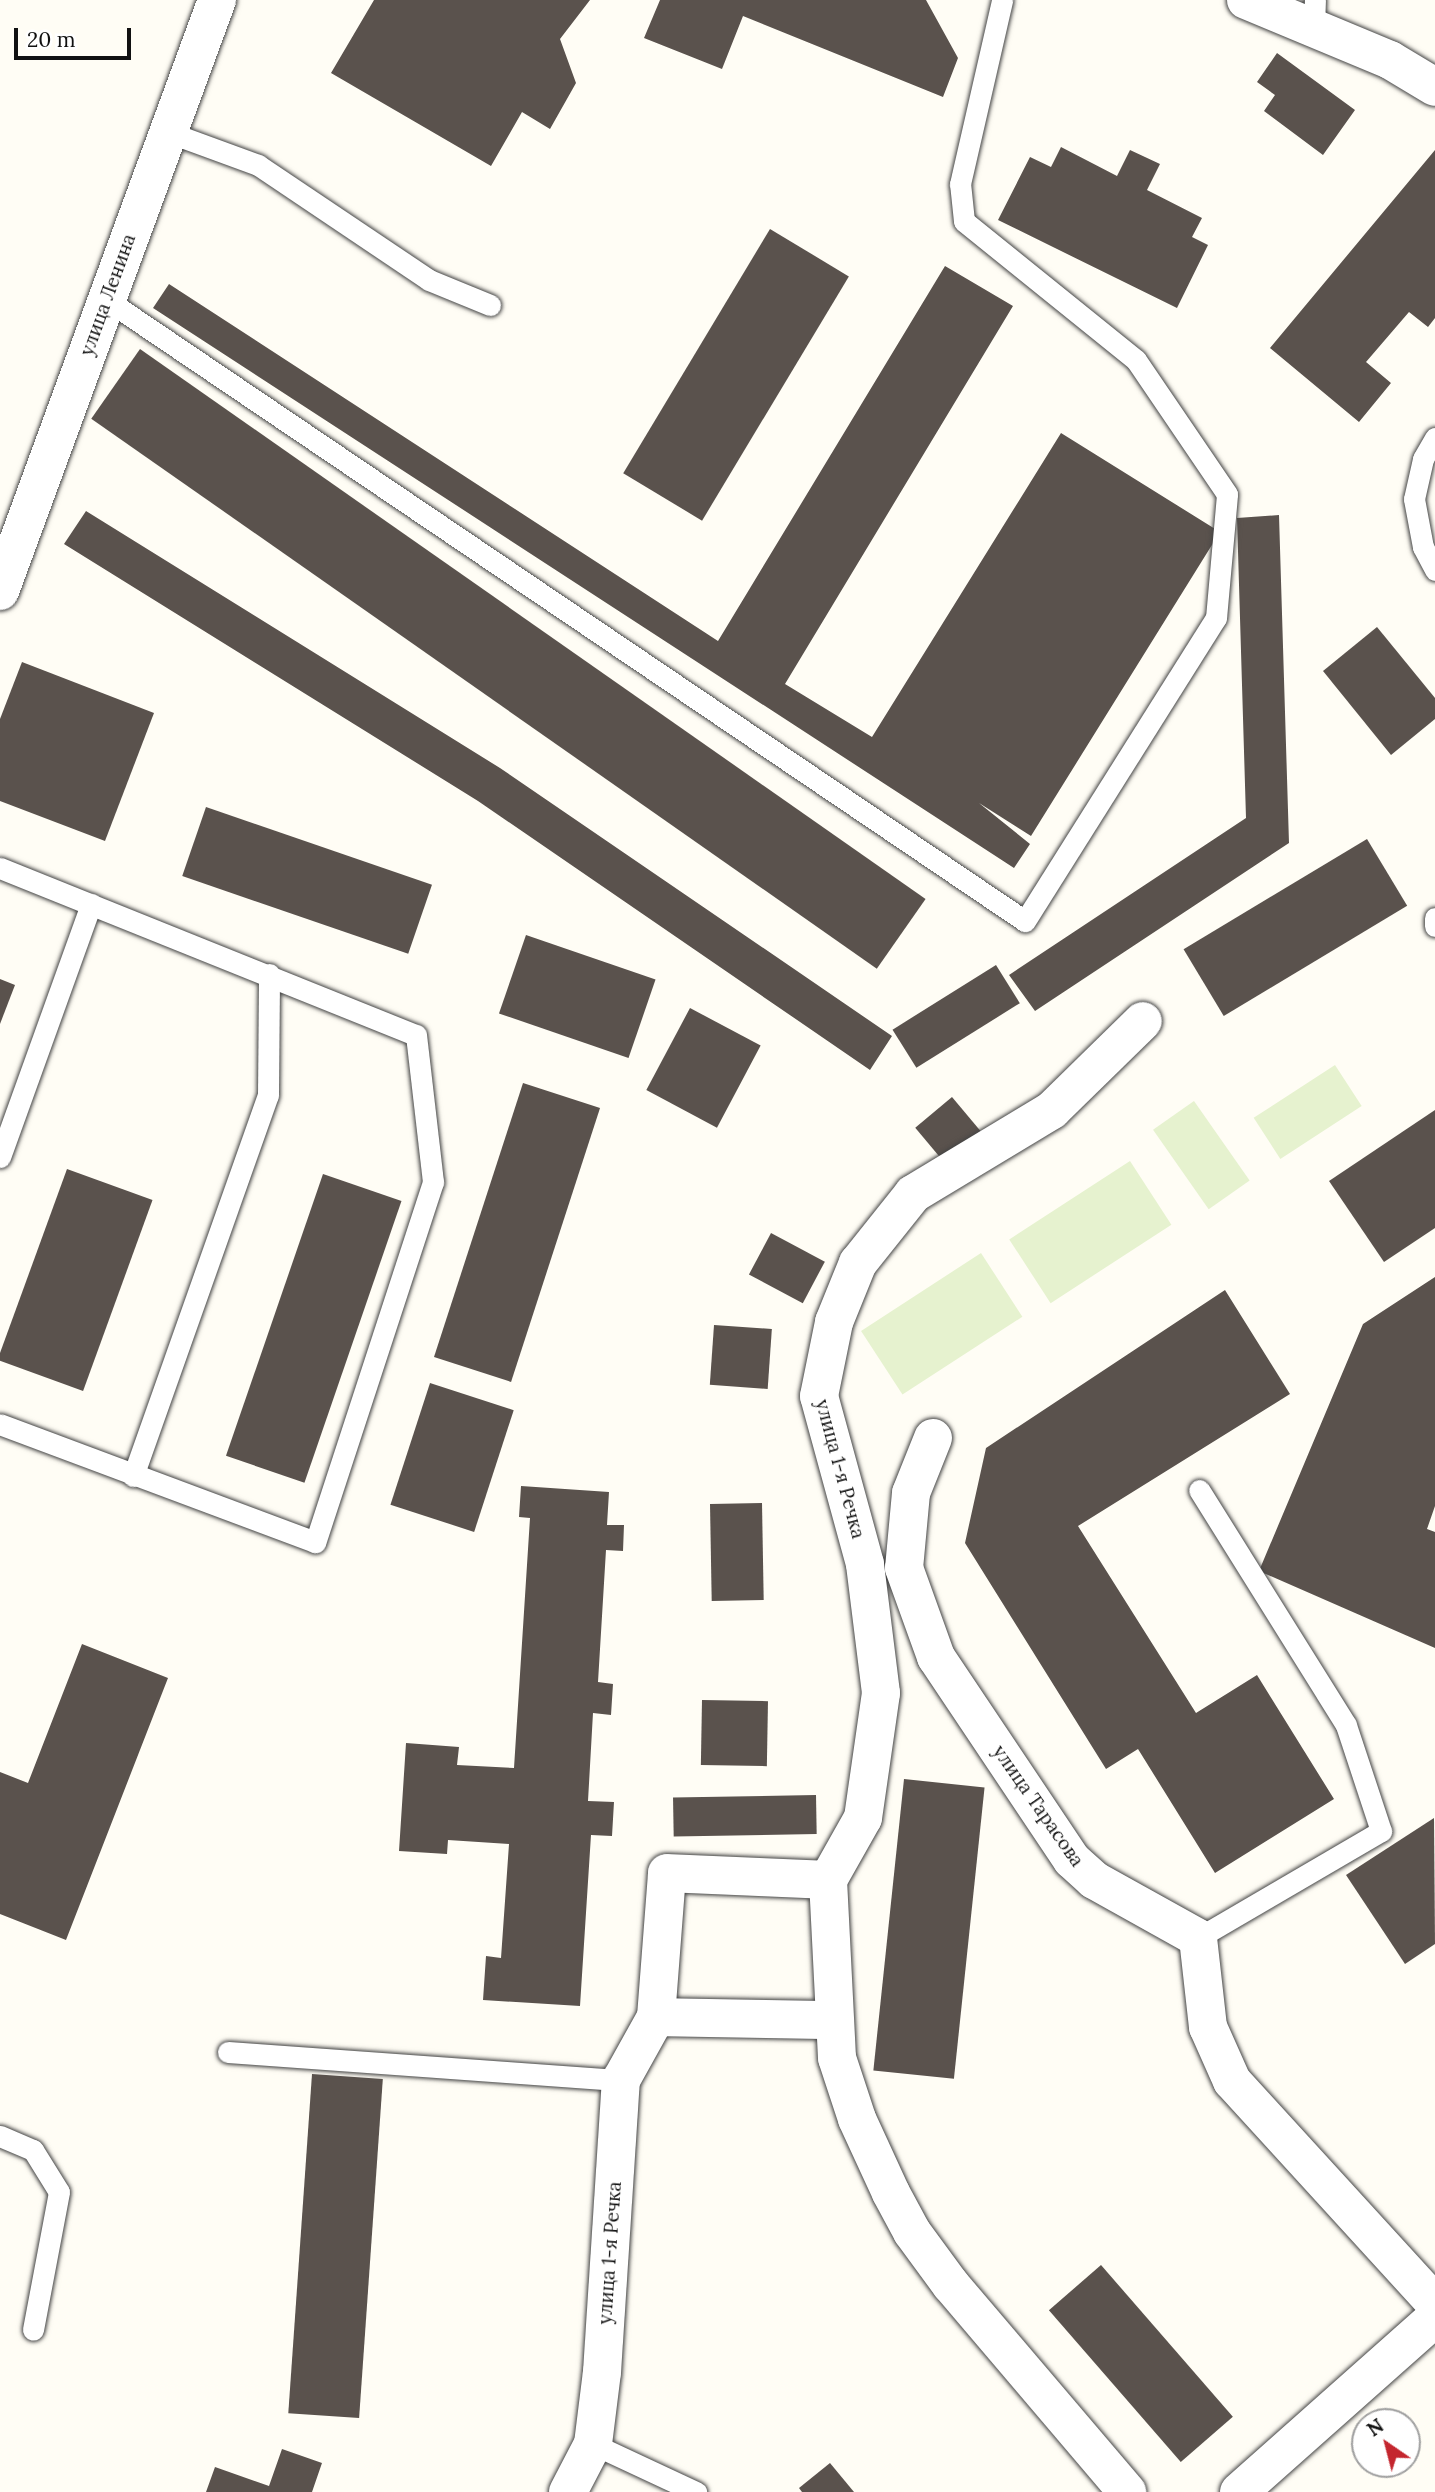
<!DOCTYPE html>
<meta charset="utf-8">
<style>
body{margin:0}
#map{position:relative;width:1435px;height:2492px;overflow:hidden;background:#fffdf5;font-family:Lora,serif}
div>[style]{position:absolute}
.pitch>*{inset:0;background:#e6f2cf;transform-origin:0 0}
.building>*{inset:0;background:#5a524d;transform-origin:0 0}
.roads{filter:drop-shadow(0 0 2px #444) drop-shadow(0 0 2px #444)}
.service>*{height:21px;margin:-10.5px;padding:0 10.5px;transform-origin:10.5px;border-radius:10.5px;background:#fff}
.minor>*{height:38px;margin:-19px;padding:0 19px;transform-origin:19px;border-radius:19px;background:#fff}
.tertiary>*{height:38px;margin:-19px;padding:0 19px;transform-origin:19px;border-radius:19px;background:#fff}
span{translate:-50% -50%;white-space:nowrap;text-align:center;line-height:1.15;-webkit-text-stroke:7px #fff;paint-order:stroke}
.street-label{font-size:19px;color:#111}
.north{position:absolute;left:1351px;top:2408px;width:70px;height:70px;box-sizing:border-box;background:#fff;border:2px solid #a0a0a0;border-radius:50%;rotate:325deg;font-size:19px;font-weight:700;line-height:28px;text-align:center;color:#111}
.north::after{content:'';display:block;margin:auto;width:24px;height:32px;background:#c4262e;clip-path:polygon(50% 0,100% 100%,50% 72%,0 100%)}
.scale{position:absolute;left:14px;top:28px;width:117px;height:32px;box-sizing:border-box;border:4px solid #111;border-top:0;padding-left:9px;font-size:21px;line-height:24px;white-space:nowrap;color:#111;-webkit-text-stroke:5px #fff;paint-order:stroke}
</style>
<div id="map">
<div class="pitch">
<div style="left:1335px;top:1065px;width:49px;height:97px;rotate:57deg"></div>
<div style="left:1194px;top:1101px;width:97px;height:50px;rotate:55deg"></div>
<div style="left:1130px;top:1161px;width:76px;height:144px;rotate:57deg"></div>
<div style="left:981px;top:1253px;width:76px;height:143px;rotate:57deg"></div>
</div>
<div class="building">
<div style="clip-path:polygon(374px 0,590px 0,560px 39px,576px 83px,550px 129px,522px 112px,491px 166px,331px 73px)"></div>
<div style="clip-path:polygon(660px 0,926px 0,958px 58px,943px 97px,743px 16px,722px 69px,644px 38px)"></div>
<div style="clip-path:polygon(1277px 53px,1355px 110px,1323px 155px,1264px 111px,1275px 95px,1257px 82px)"></div>
<div style="clip-path:polygon(1061px 147px,1117px 176px,1130px 150px,1160px 164px,1147px 190px,1202px 218px,1192px 237px,1208px 245px,1177px 308px,998px 220px,1030px 157px,1051px 167px)"></div>
<div style="clip-path:polygon(1435px 150px,1435px 318px,1428px 327px,1409px 312px,1366px 362px,1391px 383px,1359px 422px,1270px 348px)"></div>
<div style="left:770px;top:229px;width:92px;height:285px;rotate:31deg"></div>
<div style="clip-path:polygon(945px 266px,1013px 306px,785px 684px,872px 737px,1061px 433px,1220px 532px,1031px 836px,979px 803px,1030px 844px,1014px 868px,153px 308px,169px 284px,718px 641px)"></div>
<div style="left:140px;top:349px;width:959px;height:85px;rotate:35deg"></div>
<div style="clip-path:polygon(86px 511px,500px 768px,892px 1036px,870px 1070px,478px 801px,64px 544px)"></div>
<div style="clip-path:polygon(1279px 515px,1289px 843px,1035px 1011px,1009px 975px,1246px 818px,1237px 518px)"></div>
<div style="clip-path:polygon(1377px 627px,1435px 698px,1435px 719px,1391px 755px,1323px 671px)"></div>
<div style="clip-path:polygon(22px 662px,154px 713px,105px 841px,0 801px,0 719px)"></div>
<div style="left:206px;top:807px;width:239px;height:73px;rotate:19deg"></div>
<div style="left:1367px;top:839px;width:78px;height:214px;rotate:59deg"></div>
<div style="left:526px;top:935px;width:137px;height:83px;rotate:19deg"></div>
<div style="left:996px;top:965px;width:45px;height:122px;rotate:58deg"></div>
<div style="clip-path:polygon(0 979px,15px 985px,0 1024px)"></div>
<div style="left:690px;top:1008px;width:80px;height:93px;rotate:28deg"></div>
<div style="left:523px;top:1083px;width:81px;height:288px;rotate:18deg"></div>
<div style="left:952px;top:1097px;width:45px;height:48px;rotate:50deg"></div>
<div style="clip-path:polygon(1435px 1110px,1435px 1228px,1384px 1262px,1329px 1181px)"></div>
<div style="left:67px;top:1169px;width:91px;height:203px;rotate:20deg"></div>
<div style="left:323px;top:1174px;width:83px;height:298px;rotate:19deg"></div>
<div style="left:771px;top:1233px;width:61px;height:47px;rotate:28deg"></div>
<div style="clip-path:polygon(1435px 1277px,1435px 1506px,1427px 1529px,1435px 1532px,1435px 1648px,1259px 1571px,1363px 1324px)"></div>
<div style="clip-path:polygon(1225px 1290px,1290px 1394px,1078px 1526px,1196px 1713px,1257px 1675px,1334px 1799px,1215px 1873px,1138px 1749px,1106px 1769px,965px 1543px,986px 1448px)"></div>
<div style="left:714px;top:1325px;width:58px;height:60px;rotate:4deg"></div>
<div style="left:430px;top:1383px;width:88px;height:128px;rotate:18deg"></div>
<div style="clip-path:polygon(521px 1486px,609px 1492px,607px 1525px,624px 1525px,623px 1551px,606px 1550px,598px 1682px,613px 1684px,611px 1715px,593px 1713px,588px 1801px,614px 1802px,612px 1836px,591px 1835px,580px 2006px,483px 2000px,486px 1956px,501px 1958px,509px 1844px,448px 1840px,447px 1854px,399px 1851px,406px 1743px,459px 1747px,457px 1765px,514px 1768px,530px 1518px,519px 1517px)"></div>
<div style="left:762px;top:1503px;width:97px;height:52px;rotate:89deg"></div>
<div style="clip-path:polygon(82px 1644px,168px 1678px,66px 1940px,0 1914px,0 1772px,28px 1783px)"></div>
<div style="left:702px;top:1700px;width:66px;height:65px;rotate:1deg"></div>
<div style="left:904px;top:1779px;width:81px;height:293px;rotate:6deg"></div>
<div style="left:816px;top:1795px;width:39px;height:143px;rotate:89deg"></div>
<div style="clip-path:polygon(1434px 1818px,1435px 1944px,1405px 1964px,1346px 1875px)"></div>
<div style="left:312px;top:2074px;width:71px;height:340px;rotate:4deg"></div>
<div style="left:1101px;top:2265px;width:201px;height:69px;rotate:49deg"></div>
<div style="clip-path:polygon(282px 2449px,322px 2463px,312px 2492px,206px 2492px,215px 2467px,269px 2486px)"></div>
<div style="clip-path:polygon(830px 2463px,854px 2492px,802px 2492px,799px 2488px)"></div>
</div>
<div class="roads">
<div class="service">
<div style="left:1314px;top:27px;width:27px;rotate:-88deg"></div>
<div style="left:168px;top:132px;width:96px;rotate:20.1deg"></div>
<div style="left:258px;top:165px;width:206px;rotate:33.9deg"></div>
<div style="left:429px;top:280px;width:66px;rotate:22.3deg"></div>
<div style="left:107px;top:300px;width:1108px;rotate:34.08deg"></div>
<div style="left:1025px;top:921px;width:358px;rotate:-57.8deg"></div>
<div style="left:1216px;top:618px;width:124px;rotate:-84.9deg"></div>
<div style="left:1227px;top:494px;width:162px;rotate:-124.2deg"></div>
<div style="left:1136px;top:360px;width:221px;rotate:-141.1deg"></div>
<div style="left:964px;top:221px;width:37px;rotate:-96deg"></div>
<div style="left:960px;top:184px;width:189px;rotate:-77.1deg"></div>
<div style="left:1435px;top:438px;width:24px;rotate:120deg"></div>
<div style="left:1423px;top:459px;width:41px;rotate:102.7deg"></div>
<div style="left:1414px;top:499px;width:49px;rotate:79.4deg"></div>
<div style="left:1423px;top:547px;width:26px;rotate:62deg"></div>
<div style="left:0;top:868px;width:448px;rotate:21.9deg"></div>
<div style="left:416px;top:1035px;width:148px;rotate:83.4deg"></div>
<div style="left:433px;top:1182px;width:379px;rotate:108.1deg"></div>
<div style="left:315px;top:1542px;width:336px;rotate:-159.5deg"></div>
<div style="left:1435px;top:918px;width:8px;rotate:90deg"></div>
<div style="left:0;top:1157px;width:269px;rotate:-70.2deg"></div>
<div style="left:133px;top:1476px;width:404px;rotate:-70.5deg"></div>
<div style="left:268px;top:1095px;width:121px;rotate:-89.5deg"></div>
<div style="left:1198px;top:1938px;width:212px;rotate:-30.3deg"></div>
<div style="left:1381px;top:1831px;width:112px;rotate:-108.3deg"></div>
<div style="left:1346px;top:1725px;width:277px;rotate:-122deg"></div>
<div style="left:228px;top:2052px;width:394px;rotate:4.1deg"></div>
<div style="left:0;top:2136px;width:36px;rotate:23deg"></div>
<div style="left:33px;top:2150px;width:49px;rotate:58.2deg"></div>
<div style="left:59px;top:2192px;width:140px;rotate:100.7deg"></div>
<div style="left:593px;top:2444px;width:114px;rotate:25deg"></div>
</div>
<div class="minor">
<div style="left:0;top:591px;width:630px;rotate:-69.84deg"></div>
<div style="left:933px;top:1438px;width:59px;rotate:111.8deg"></div>
<div style="left:911px;top:1493px;width:75px;rotate:95.3deg"></div>
<div style="left:904px;top:1568px;width:95px;rotate:70.2deg"></div>
<div style="left:936px;top:1657px;width:244px;rotate:56.2deg"></div>
<div style="left:1072px;top:1860px;width:30px;rotate:42deg"></div>
<div style="left:1094px;top:1880px;width:119px;rotate:29.1deg"></div>
<div style="left:1198px;top:1938px;width:90px;rotate:83.6deg"></div>
<div style="left:1208px;top:2027px;width:59px;rotate:66deg"></div>
<div style="left:1232px;top:2081px;width:301px;rotate:47.6deg"></div>
<div style="left:828px;top:1880px;width:71px;rotate:-60.6deg"></div>
<div style="left:863px;top:1818px;width:126px;rotate:-81.8deg"></div>
<div style="left:881px;top:1693px;width:130px;rotate:-97.1deg"></div>
<div style="left:865px;top:1564px;width:174px;rotate:-105.3deg"></div>
<div style="left:819px;top:1396px;width:76px;rotate:-78.5deg"></div>
<div style="left:834px;top:1322px;width:64px;rotate:-67.9deg"></div>
<div style="left:858px;top:1263px;width:88px;rotate:-51.4deg"></div>
<div style="left:913px;top:1194px;width:162px;rotate:-31.1deg"></div>
<div style="left:1052px;top:1110px;width:127px;rotate:-44.4deg"></div>
<div style="left:828px;top:1880px;width:178px;rotate:87.1deg"></div>
<div style="left:837px;top:2058px;width:64px;rotate:71.8deg"></div>
<div style="left:857px;top:2119px;width:81px;rotate:65.3deg"></div>
<div style="left:891px;top:2193px;width:44px;rotate:61.7deg"></div>
<div style="left:912px;top:2232px;width:66px;rotate:53.7deg"></div>
<div style="left:951px;top:2285px;width:272px;rotate:49.6deg"></div>
<div style="left:656px;top:2017px;width:177px;rotate:1deg"></div>
<div style="left:568px;top:2492px;width:54px;rotate:-62.5deg"></div>
<div style="left:593px;top:2444px;width:73px;rotate:-82.9deg"></div>
<div style="left:602px;top:2372px;width:293px;rotate:-86.3deg"></div>
<div style="left:621px;top:2080px;width:72px;rotate:-60.9deg"></div>
<div style="left:656px;top:2017px;width:144px;rotate:-85.6deg"></div>
<div style="left:667px;top:1873px;width:161px;rotate:2.5deg"></div>
</div>
<div class="tertiary">
<div style="left:1246px;top:0;width:156px;rotate:22.6deg"></div>
<div style="left:1390px;top:60px;width:52px;rotate:31deg"></div>
<div style="left:1239px;top:2492px;width:262px;rotate:-41.6deg"></div>
</div>
</div>
<div class="street-label">
<span style="left:108px;top:295px;rotate:-70deg">улица Ленина</span>
<span style="left:840px;top:1469px;rotate:75deg">улица 1-я Речка</span>
<span style="left:1038px;top:1806px;rotate:55deg">улица Тарасова</span>
<span style="left:610px;top:2253px;rotate:-86deg">улица 1-я Речка</span>
</div>
<div class="north">N</div>
<div class="scale">20 m</div>
</div>
